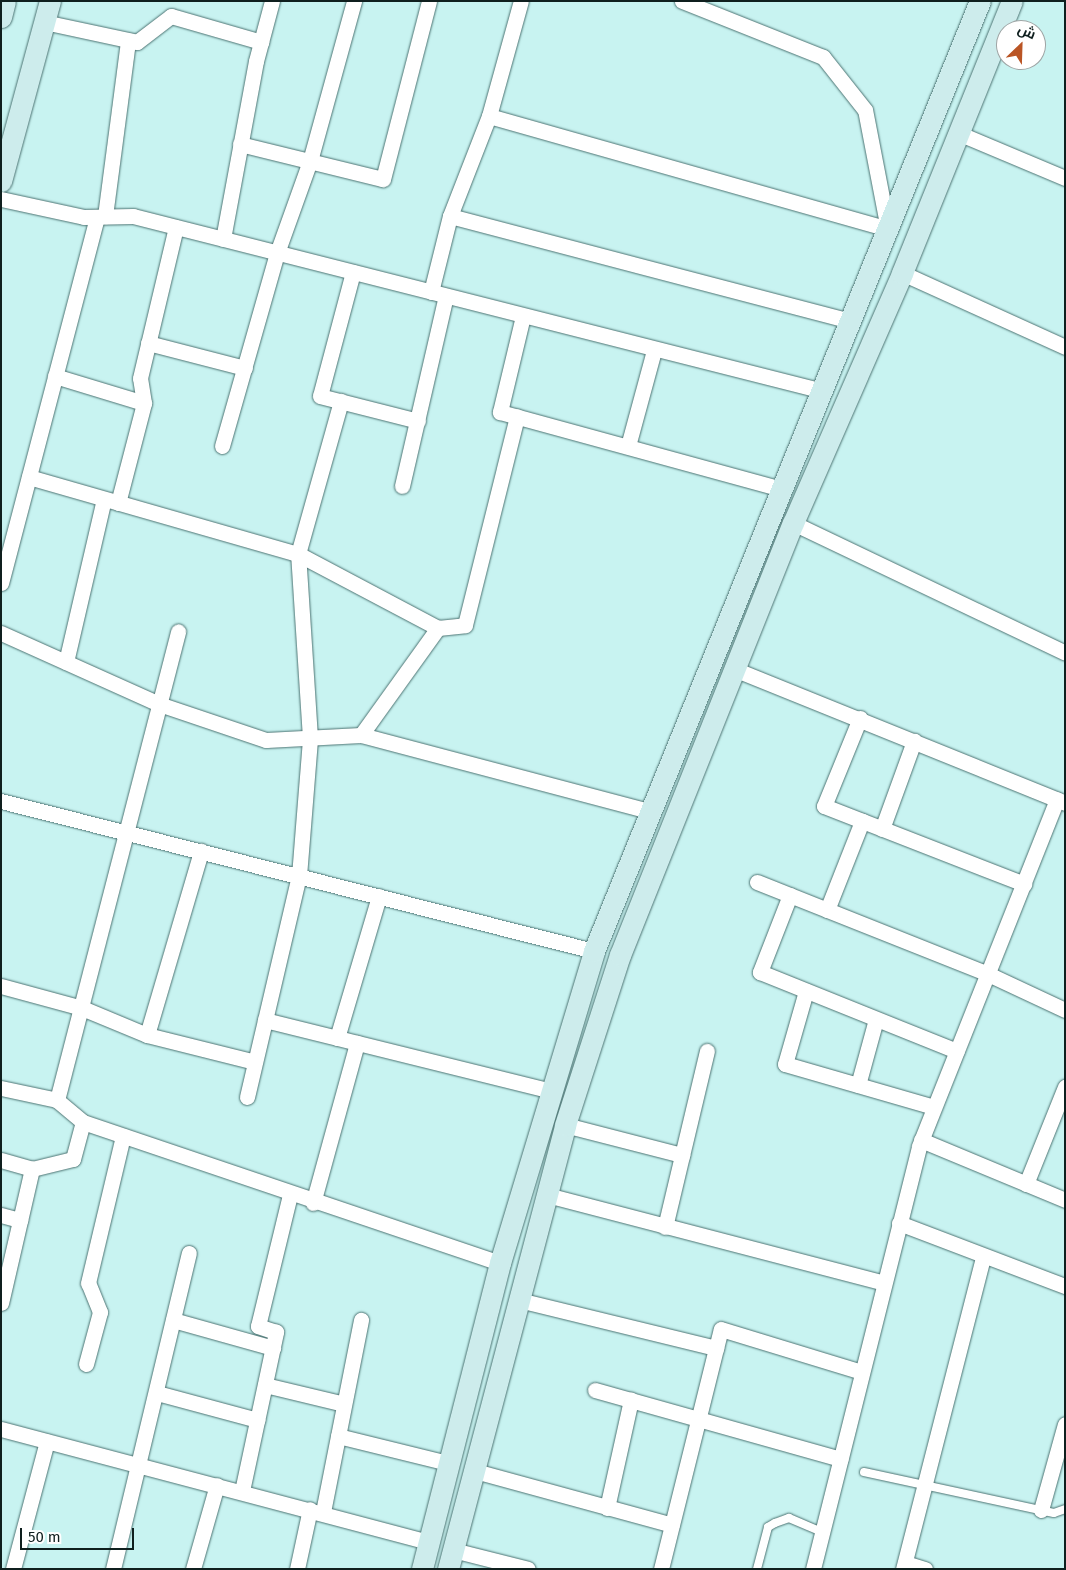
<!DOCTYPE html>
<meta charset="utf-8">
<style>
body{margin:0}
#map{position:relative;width:1066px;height:1570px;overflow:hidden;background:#c8f3f1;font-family:"Fira Sans",Cairo,sans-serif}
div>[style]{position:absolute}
.roads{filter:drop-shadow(0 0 1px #4c7372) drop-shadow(0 0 1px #4c7372)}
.lane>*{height:8px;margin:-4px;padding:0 4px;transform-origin:4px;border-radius:4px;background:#fff}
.street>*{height:15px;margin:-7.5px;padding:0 7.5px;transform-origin:7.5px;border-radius:7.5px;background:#fff}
.secondary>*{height:21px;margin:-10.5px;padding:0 10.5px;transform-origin:10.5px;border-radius:10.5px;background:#cdecec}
span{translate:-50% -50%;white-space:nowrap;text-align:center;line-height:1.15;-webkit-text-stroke:5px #fff;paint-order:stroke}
.frame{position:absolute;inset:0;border:2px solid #0f1f1e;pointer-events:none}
.north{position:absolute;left:996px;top:20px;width:50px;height:50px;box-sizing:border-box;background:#fff;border:1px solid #9fa5a5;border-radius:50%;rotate:24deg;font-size:14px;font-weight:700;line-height:20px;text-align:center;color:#0f1f1e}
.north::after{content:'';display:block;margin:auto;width:18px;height:22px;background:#ba5525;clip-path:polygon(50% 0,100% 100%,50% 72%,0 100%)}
.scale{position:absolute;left:20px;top:1528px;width:114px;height:22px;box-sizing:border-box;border:2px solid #0f1f1e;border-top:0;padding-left:6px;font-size:15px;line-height:18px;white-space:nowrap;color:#0f1f1e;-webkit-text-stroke:4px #fff;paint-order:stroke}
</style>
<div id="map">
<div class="roads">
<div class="lane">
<div style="left:864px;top:1472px;width:194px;rotate:12.2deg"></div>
<div style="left:1054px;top:1513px;width:12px;rotate:-20deg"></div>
<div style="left:757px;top:1569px;width:43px;rotate:-75.3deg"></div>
<div style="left:768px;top:1527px;width:8px;rotate:-30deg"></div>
<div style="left:775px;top:1523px;width:15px;rotate:-20deg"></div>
<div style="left:789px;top:1518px;width:36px;rotate:23deg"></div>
</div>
<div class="street">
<div style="left:44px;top:22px;width:95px;rotate:12.1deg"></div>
<div style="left:137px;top:42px;width:43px;rotate:-37.4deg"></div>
<div style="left:171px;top:16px;width:94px;rotate:16.1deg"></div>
<div style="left:489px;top:116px;width:415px;rotate:15.8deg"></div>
<div style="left:888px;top:229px;width:121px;rotate:-100.9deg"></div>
<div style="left:865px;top:110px;width:68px;rotate:-128.4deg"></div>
<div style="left:823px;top:57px;width:152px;rotate:-158.3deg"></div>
<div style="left:958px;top:133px;width:116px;rotate:22.8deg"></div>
<div style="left:240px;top:144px;width:147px;rotate:13.8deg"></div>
<div style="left:383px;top:179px;width:184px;rotate:-75.5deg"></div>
<div style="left:1px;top:199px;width:85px;rotate:12.2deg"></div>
<div style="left:84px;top:217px;width:49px;rotate:-1.2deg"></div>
<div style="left:133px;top:216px;width:712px;rotate:14.23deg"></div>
<div style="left:105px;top:216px;width:177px;rotate:-82.5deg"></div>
<div style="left:450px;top:216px;width:415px;rotate:14.7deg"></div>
<div style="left:223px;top:239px;width:181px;rotate:-79.5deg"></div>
<div style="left:256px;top:61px;width:62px;rotate:-75.1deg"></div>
<div style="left:353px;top:272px;width:128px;rotate:104.9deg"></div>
<div style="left:320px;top:396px;width:101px;rotate:14.3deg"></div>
<div style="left:902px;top:273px;width:179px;rotate:24.4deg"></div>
<div style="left:431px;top:292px;width:78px;rotate:-76deg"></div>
<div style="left:450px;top:216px;width:107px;rotate:-68.7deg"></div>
<div style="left:489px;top:116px;width:119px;rotate:-74.5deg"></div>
<div style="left:523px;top:316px;width:99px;rotate:103.5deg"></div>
<div style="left:500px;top:412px;width:292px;rotate:15.3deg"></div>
<div style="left:148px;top:343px;width:100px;rotate:14.5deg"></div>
<div style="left:55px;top:376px;width:93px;rotate:16.9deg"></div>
<div style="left:222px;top:446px;width:201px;rotate:-74.1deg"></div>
<div style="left:277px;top:253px;width:98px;rotate:-70.3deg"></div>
<div style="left:310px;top:161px;width:166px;rotate:-74.6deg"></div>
<div style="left:628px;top:446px;width:99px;rotate:-74.8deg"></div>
<div style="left:29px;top:477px;width:280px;rotate:16deg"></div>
<div style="left:298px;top:554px;width:158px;rotate:27.9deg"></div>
<div style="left:438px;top:628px;width:27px;rotate:-6deg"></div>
<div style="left:465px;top:625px;width:215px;rotate:-76deg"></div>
<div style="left:402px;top:486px;width:195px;rotate:-77deg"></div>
<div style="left:118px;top:503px;width:103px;rotate:-75.4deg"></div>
<div style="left:144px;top:403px;width:25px;rotate:-99deg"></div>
<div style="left:140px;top:378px;width:155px;rotate:-76.6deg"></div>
<div style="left:793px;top:523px;width:301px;rotate:25.5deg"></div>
<div style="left:1px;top:583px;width:378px;rotate:-75.3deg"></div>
<div style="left:1px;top:633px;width:173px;rotate:24.2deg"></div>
<div style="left:159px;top:704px;width:113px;rotate:18.6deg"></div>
<div style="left:266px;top:740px;width:95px;rotate:-3deg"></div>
<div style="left:361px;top:735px;width:297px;rotate:14.8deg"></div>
<div style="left:66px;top:662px;width:167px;rotate:-76.9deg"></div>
<div style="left:734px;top:669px;width:357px;rotate:22deg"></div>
<div style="left:860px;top:718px;width:95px;rotate:112.2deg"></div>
<div style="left:824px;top:806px;width:215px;rotate:21.3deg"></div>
<div style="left:361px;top:735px;width:132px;rotate:-54.3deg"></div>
<div style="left:1px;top:801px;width:612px;rotate:14.2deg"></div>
<div style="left:882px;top:829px;width:94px;rotate:-70deg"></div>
<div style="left:757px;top:882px;width:249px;rotate:21.7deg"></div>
<div style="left:988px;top:974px;width:85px;rotate:25.1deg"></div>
<div style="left:790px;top:895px;width:83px;rotate:111.3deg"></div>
<div style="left:760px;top:972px;width:212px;rotate:21.9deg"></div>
<div style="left:827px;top:910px;width:96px;rotate:-68.5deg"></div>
<div style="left:1px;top:986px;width:84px;rotate:15.2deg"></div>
<div style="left:82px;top:1008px;width:70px;rotate:22.6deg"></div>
<div style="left:147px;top:1035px;width:111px;rotate:14deg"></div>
<div style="left:806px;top:991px;width:76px;rotate:106deg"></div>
<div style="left:785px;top:1064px;width:155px;rotate:16.1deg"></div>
<div style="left:265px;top:1020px;width:295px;rotate:13.9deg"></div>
<div style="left:147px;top:1035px;width:192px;rotate:-73.6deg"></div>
<div style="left:337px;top:1038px;width:148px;rotate:-73.5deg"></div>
<div style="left:858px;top:1085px;width:68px;rotate:-74.7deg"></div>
<div style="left:1px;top:1088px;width:57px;rotate:12.1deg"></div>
<div style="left:247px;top:1097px;width:227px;rotate:-76.8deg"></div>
<div style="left:299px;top:876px;width:138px;rotate:-85.4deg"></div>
<div style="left:310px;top:738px;width:184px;rotate:-93.7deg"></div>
<div style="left:298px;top:554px;width:159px;rotate:-74.3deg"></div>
<div style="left:83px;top:1122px;width:440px;rotate:18.7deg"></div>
<div style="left:565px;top:1125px;width:121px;rotate:14.4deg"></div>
<div style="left:921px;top:1140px;width:156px;rotate:22.6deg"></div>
<div style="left:1px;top:1160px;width:32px;rotate:16deg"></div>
<div style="left:32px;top:1169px;width:42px;rotate:-13.7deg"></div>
<div style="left:73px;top:1159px;width:38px;rotate:-75deg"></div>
<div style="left:83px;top:1122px;width:34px;rotate:-140deg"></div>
<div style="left:57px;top:1100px;width:484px;rotate:-75.5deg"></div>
<div style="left:1026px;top:1184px;width:105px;rotate:-68.1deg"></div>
<div style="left:547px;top:1195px;width:348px;rotate:14.6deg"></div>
<div style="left:313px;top:1203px;width:166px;rotate:-74.6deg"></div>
<div style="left:1px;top:1215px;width:20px;rotate:15deg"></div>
<div style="left:899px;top:1223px;width:178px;rotate:20.8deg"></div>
<div style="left:665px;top:1227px;width:181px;rotate:-76.6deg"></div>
<div style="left:519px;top:1300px;width:203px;rotate:13.7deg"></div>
<div style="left:1px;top:1303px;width:138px;rotate:-77deg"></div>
<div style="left:173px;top:1320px;width:104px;rotate:15.6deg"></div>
<div style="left:86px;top:1364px;width:54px;rotate:-74.9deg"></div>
<div style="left:100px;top:1312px;width:31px;rotate:-112deg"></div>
<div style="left:88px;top:1283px;width:151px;rotate:-76.6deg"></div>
<div style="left:265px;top:1385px;width:81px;rotate:13.5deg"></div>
<div style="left:595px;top:1390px;width:255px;rotate:15.7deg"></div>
<div style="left:157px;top:1393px;width:104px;rotate:15.1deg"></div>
<div style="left:1px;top:1429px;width:442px;rotate:14.8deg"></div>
<div style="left:338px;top:1436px;width:113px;rotate:13.8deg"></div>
<div style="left:475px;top:1471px;width:204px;rotate:15.3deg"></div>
<div style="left:242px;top:1491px;width:163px;rotate:-77.9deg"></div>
<div style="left:276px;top:1332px;width:19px;rotate:-162deg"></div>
<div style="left:258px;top:1326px;width:135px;rotate:-76.3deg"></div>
<div style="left:607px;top:1508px;width:111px;rotate:-77.5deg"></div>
<div style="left:1041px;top:1510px;width:89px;rotate:-74.4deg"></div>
<div style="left:323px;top:1512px;width:196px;rotate:-78.8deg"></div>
<div style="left:453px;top:1550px;width:77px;rotate:14.2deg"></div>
<div style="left:905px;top:1563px;width:21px;rotate:17deg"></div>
<div style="left:13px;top:1569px;width:132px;rotate:-75.1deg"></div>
<div style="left:113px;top:1569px;width:325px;rotate:-76.5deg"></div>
<div style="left:193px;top:1569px;width:87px;rotate:-74.1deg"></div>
<div style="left:297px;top:1569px;width:61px;rotate:-77.8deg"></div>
<div style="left:661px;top:1569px;width:247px;rotate:-76deg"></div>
<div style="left:721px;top:1329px;width:147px;rotate:17deg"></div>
<div style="left:813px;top:1569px;width:436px;rotate:-75.9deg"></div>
<div style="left:919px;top:1146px;width:373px;rotate:-68.3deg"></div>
<div style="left:903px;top:1569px;width:322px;rotate:-75.6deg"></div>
</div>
<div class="secondary">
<div style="left:1px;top:17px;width:16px;rotate:-76deg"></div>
<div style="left:1px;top:181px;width:187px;rotate:-74.8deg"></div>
<div style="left:422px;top:1569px;width:316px;rotate:-75.7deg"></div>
<div style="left:500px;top:1263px;width:326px;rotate:-73.2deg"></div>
<div style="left:594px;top:951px;width:1025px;rotate:-67.89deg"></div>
<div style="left:448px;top:1569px;width:459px;rotate:-75.2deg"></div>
<div style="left:565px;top:1125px;width:179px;rotate:-72.1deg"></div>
<div style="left:620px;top:955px;width:465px;rotate:-68.2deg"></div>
<div style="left:793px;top:523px;width:273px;rotate:-66.4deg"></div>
<div style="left:902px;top:273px;width:293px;rotate:-68deg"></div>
</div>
</div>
<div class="frame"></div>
<div class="north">ش</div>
<div class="scale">50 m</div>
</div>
